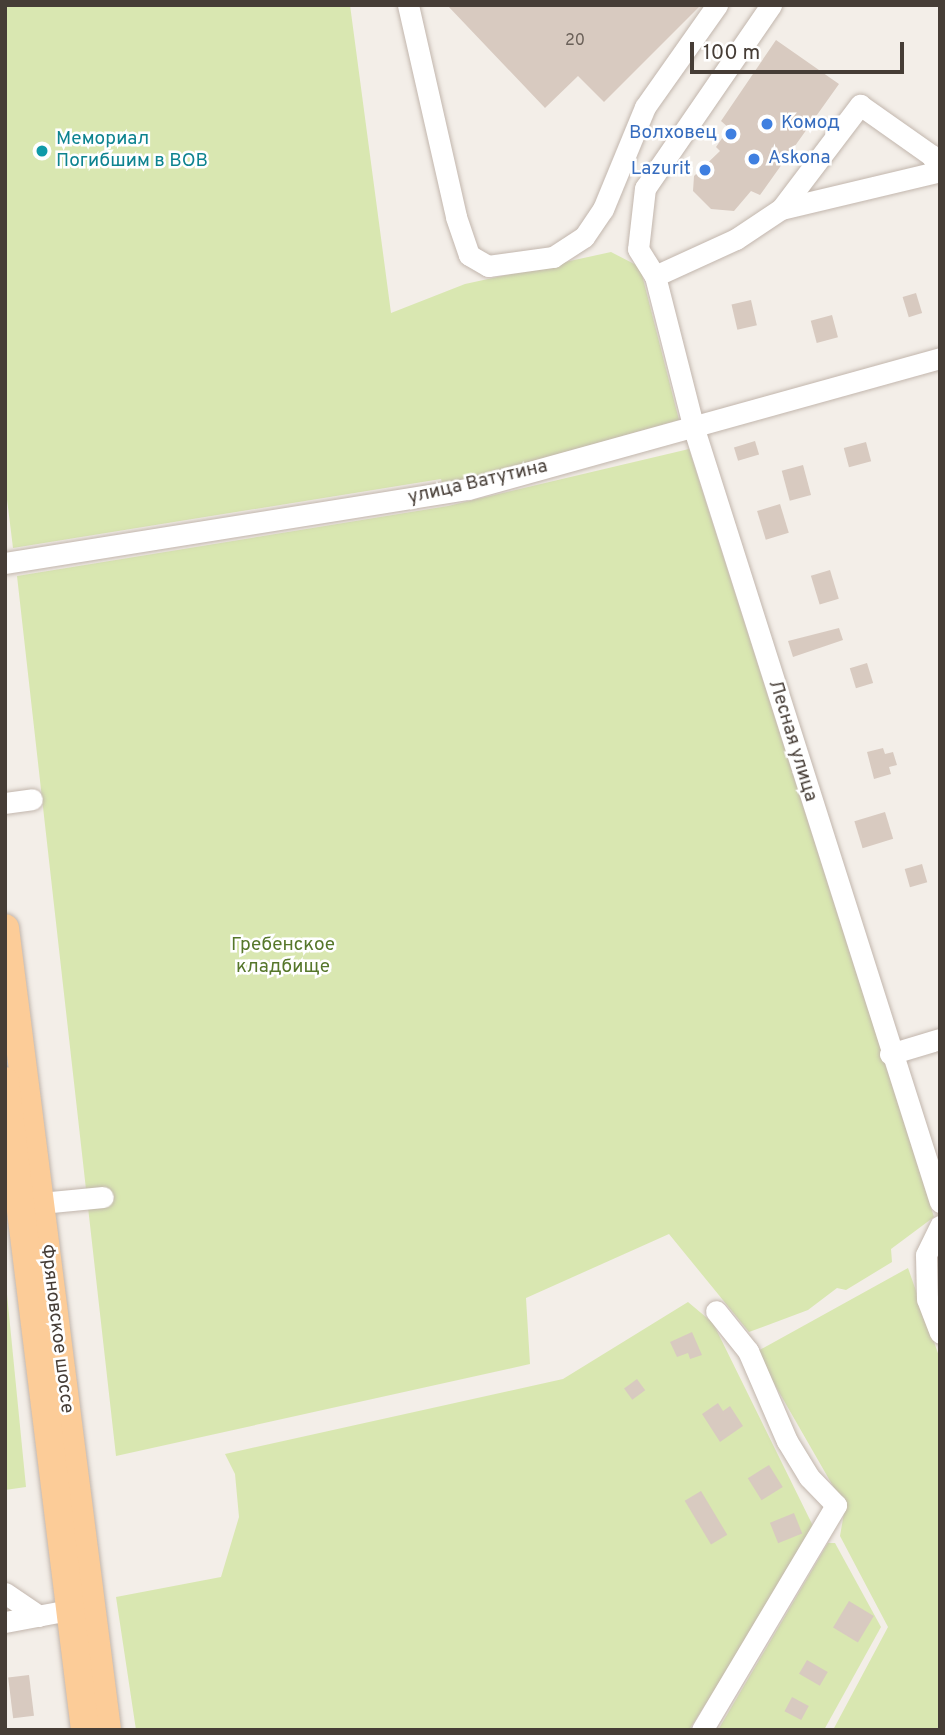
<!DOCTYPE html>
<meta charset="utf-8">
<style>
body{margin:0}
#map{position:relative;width:945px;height:1735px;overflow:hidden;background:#f3eee8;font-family:Overpass,sans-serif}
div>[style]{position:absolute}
.green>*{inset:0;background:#d9e7b1}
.building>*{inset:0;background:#d8cac0;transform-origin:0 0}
.roads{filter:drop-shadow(0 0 2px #c2b6ad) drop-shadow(0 0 2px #c2b6ad)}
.minor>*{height:21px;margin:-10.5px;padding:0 10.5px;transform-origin:10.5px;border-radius:10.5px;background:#fff}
.major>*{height:28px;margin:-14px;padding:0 14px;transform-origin:14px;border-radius:14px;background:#fccc98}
.dots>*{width:19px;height:19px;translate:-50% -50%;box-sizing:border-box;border:4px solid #fff;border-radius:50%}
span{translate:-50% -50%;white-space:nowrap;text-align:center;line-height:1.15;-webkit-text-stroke:5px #fff;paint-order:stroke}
.number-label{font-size:16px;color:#6a6058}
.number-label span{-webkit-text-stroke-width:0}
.shop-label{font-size:19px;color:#366cbe}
.left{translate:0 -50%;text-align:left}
.right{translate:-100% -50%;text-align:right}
.culture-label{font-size:19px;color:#0d838f}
.street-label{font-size:19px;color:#463d36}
.park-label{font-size:19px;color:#56772b}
.frame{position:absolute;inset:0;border:7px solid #463d36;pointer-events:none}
.scale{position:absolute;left:690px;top:42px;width:214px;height:32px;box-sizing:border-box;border:4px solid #463d36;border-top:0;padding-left:9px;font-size:21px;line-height:24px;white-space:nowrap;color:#463d36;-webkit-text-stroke:5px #fff;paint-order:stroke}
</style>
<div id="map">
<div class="green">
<div style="clip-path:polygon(5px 5px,350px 5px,391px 313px,465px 284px,611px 252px,640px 267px,679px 420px,443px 487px,441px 479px,13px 548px,5px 483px)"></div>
<div style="clip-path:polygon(689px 449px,868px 1010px,874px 1014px,885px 1049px,881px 1051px,934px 1217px,891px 1249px,892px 1262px,846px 1290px,837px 1288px,808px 1310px,749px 1332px,669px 1234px,526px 1298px,530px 1364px,116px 1456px,17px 576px,448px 506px)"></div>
<div style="clip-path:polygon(908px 1268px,940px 1359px,940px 1730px,833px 1730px,888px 1627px,840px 1536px,845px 1507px,756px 1352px)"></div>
<div style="clip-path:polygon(5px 1274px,26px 1487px,5px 1490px)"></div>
<div style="clip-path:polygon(688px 1302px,713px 1323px,816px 1532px,689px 1730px,136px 1730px,116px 1597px,221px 1577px,239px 1517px,235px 1474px,225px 1454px,563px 1379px)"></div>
<div style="clip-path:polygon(828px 1543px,835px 1543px,881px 1627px,824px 1730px,718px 1730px)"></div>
</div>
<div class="building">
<div style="clip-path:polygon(447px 5px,701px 5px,604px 102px,578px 76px,545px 108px)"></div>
<div style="clip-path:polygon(776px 40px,839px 84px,760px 195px,751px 191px,734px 211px,711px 209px,693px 191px,694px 176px,720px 151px,716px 147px,729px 128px,721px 121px)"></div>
<div style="left:916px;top:293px;width:21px;height:14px;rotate:73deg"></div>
<div style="left:751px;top:300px;width:26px;height:20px;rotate:77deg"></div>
<div style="left:832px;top:315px;width:23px;height:22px;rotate:75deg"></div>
<div style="left:755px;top:441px;width:14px;height:22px;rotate:73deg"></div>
<div style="left:866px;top:442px;width:20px;height:23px;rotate:75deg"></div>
<div style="left:803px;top:465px;width:31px;height:22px;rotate:75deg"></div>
<div style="left:780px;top:504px;width:30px;height:24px;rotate:73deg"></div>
<div style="left:830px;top:570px;width:30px;height:20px;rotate:73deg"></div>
<div style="clip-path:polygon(839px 628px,843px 640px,793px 657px,788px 641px)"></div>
<div style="left:867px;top:663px;width:21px;height:18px;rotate:73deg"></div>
<div style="clip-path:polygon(883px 748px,885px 754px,893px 752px,897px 765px,889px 767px,891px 774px,874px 779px,867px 752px)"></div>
<div style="left:885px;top:812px;width:28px;height:32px;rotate:73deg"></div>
<div style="left:922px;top:864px;width:19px;height:18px;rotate:74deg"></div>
<div style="clip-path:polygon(692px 1332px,702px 1355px,690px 1359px,688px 1353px,677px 1357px,670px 1342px)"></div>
<div style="left:637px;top:1379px;width:14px;height:16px;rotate:54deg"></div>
<div style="clip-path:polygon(718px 1403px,723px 1411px,730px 1406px,743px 1426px,720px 1442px,702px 1414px)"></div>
<div style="left:769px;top:1465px;width:26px;height:25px;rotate:58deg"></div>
<div style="left:701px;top:1491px;width:51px;height:19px;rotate:59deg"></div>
<div style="left:794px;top:1513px;width:22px;height:26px;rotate:68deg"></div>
<div style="left:849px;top:1601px;width:29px;height:31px;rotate:31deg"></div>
<div style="left:807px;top:1660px;width:24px;height:16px;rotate:30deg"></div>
<div style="left:29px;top:1675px;width:41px;height:21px;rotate:83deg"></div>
<div style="left:792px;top:1697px;width:19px;height:16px;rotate:28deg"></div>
</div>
<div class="roads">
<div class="minor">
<div style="left:408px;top:5px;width:217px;rotate:77.2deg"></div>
<div style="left:456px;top:217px;width:40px;rotate:71.1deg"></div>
<div style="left:469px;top:255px;width:22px;rotate:30deg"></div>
<div style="left:488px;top:266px;width:66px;rotate:-7.9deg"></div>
<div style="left:553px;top:257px;width:37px;rotate:-33deg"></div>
<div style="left:584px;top:237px;width:34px;rotate:-56deg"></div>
<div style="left:603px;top:209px;width:110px;rotate:-67.6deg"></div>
<div style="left:645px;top:107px;width:125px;rotate:-54.8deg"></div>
<div style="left:771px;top:5px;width:222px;rotate:124.5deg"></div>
<div style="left:645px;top:188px;width:61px;rotate:96.5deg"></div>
<div style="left:638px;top:249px;width:32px;rotate:58deg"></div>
<div style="left:655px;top:276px;width:158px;rotate:75.7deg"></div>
<div style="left:694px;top:429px;width:811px;rotate:72.35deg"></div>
<div style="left:781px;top:209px;width:131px;rotate:-52.8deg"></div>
<div style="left:860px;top:105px;width:87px;rotate:35.2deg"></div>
<div style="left:931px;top:155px;width:17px;rotate:57deg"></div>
<div style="left:655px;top:276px;width:89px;rotate:-24.6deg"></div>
<div style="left:736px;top:239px;width:54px;rotate:-33.7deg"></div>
<div style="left:781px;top:209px;width:163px;rotate:-13.4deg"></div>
<div style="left:5px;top:563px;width:469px;rotate:-9.1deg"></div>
<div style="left:468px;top:489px;width:490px;rotate:-15.5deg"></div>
<div style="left:5px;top:803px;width:27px;rotate:-8deg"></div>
<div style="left:890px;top:1054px;width:52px;rotate:-16.7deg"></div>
<div style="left:41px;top:1203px;width:62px;rotate:-5.5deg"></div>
<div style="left:940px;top:1226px;width:32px;rotate:116deg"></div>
<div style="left:926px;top:1255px;width:44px;rotate:88.7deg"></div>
<div style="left:927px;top:1299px;width:36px;rotate:69deg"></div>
<div style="left:5px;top:1593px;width:41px;rotate:34.1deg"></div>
<div style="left:5px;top:1622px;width:65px;rotate:-10.6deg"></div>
<div style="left:702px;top:1730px;width:262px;rotate:-59.2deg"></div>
<div style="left:836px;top:1505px;width:39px;rotate:-134deg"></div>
<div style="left:809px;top:1477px;width:42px;rotate:-121.4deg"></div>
<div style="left:787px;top:1441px;width:98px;rotate:-113.4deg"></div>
<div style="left:748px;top:1351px;width:51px;rotate:-128.7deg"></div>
</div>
<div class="major">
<div style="left:5px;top:928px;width:808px;rotate:82.75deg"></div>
<div style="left:5px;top:1081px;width:654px;rotate:82.97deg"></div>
</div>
</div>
<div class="dots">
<div style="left:767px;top:124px;background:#3f7fe0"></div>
<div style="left:731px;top:134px;background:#3f7fe0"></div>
<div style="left:42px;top:151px;background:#0f9aa8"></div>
<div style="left:754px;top:159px;background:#3f7fe0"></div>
<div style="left:705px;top:170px;background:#3f7fe0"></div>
</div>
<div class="number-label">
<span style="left:575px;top:41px">20</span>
</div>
<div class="shop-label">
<span class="left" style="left:781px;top:124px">Комод</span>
<span class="right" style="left:717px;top:134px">Волховец</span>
<span class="left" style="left:768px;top:159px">Askona</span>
<span class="right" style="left:691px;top:170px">Lazurit</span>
</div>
<div class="culture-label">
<span class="left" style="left:56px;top:151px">Мемориал<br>Погибшим в ВОВ</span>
</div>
<div class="street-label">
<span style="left:478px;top:483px;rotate:-13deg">улица Ватутина</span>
<span style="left:792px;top:741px;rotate:73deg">Лесная улица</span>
<span style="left:56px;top:1329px;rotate:83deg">Фряновское шоссе</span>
</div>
<div class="park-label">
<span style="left:283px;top:957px">Гребенское<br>кладбище</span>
</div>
<div class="frame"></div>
<div class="scale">100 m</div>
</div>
